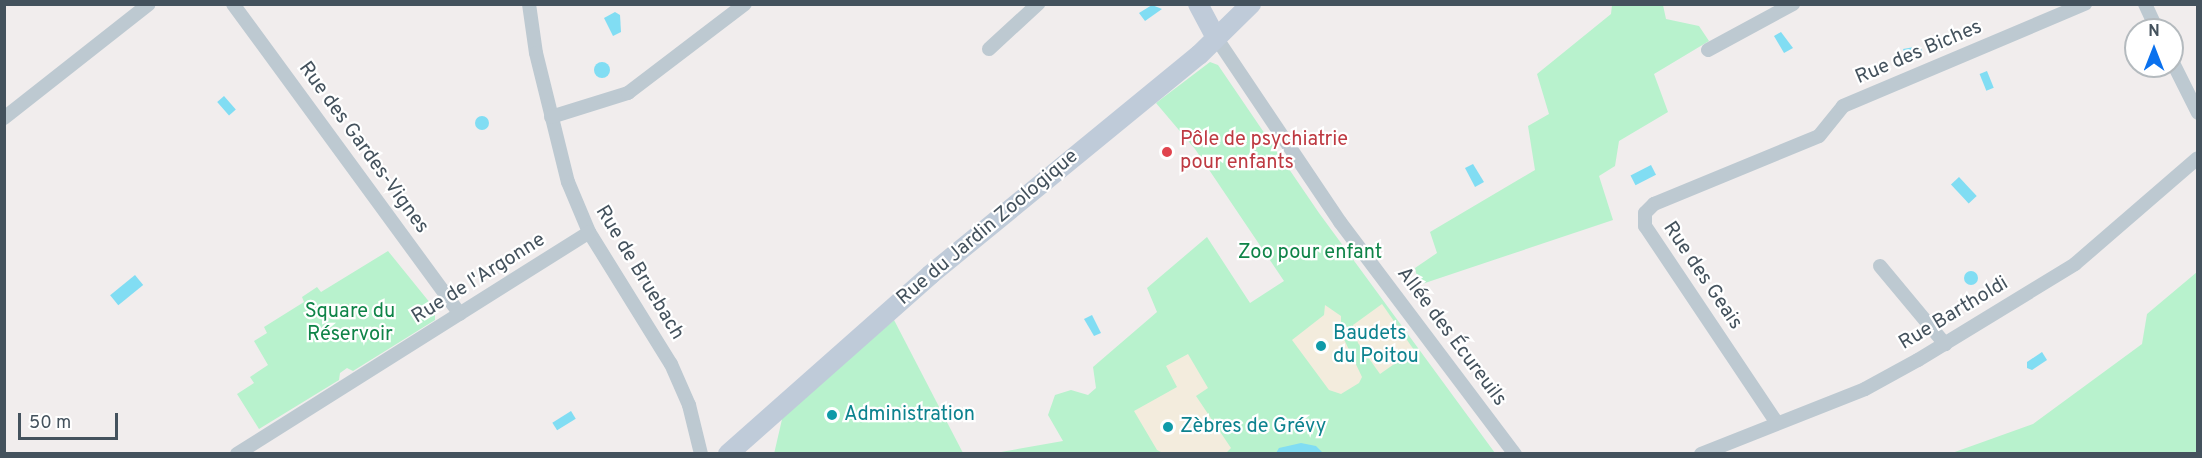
<!DOCTYPE html>
<meta charset="utf-8">
<style>
body{margin:0}
#map{position:relative;width:2202px;height:458px;overflow:hidden;background:#f1eded;font-family:Overpass,sans-serif}
div>[style]{position:absolute}
.green>*{inset:0;background:#b8f2cd}
.sand>*{inset:0;background:#f3ecdd}
.water>*{inset:0;background:#81ddf3;transform-origin:0 0}
.round{border-radius:50%}
.minor>*{height:14px;margin:-7px;padding:0 7px;transform-origin:7px;border-radius:7px;background:#bdc9d1}
.secondary>*{height:20px;margin:-10px;padding:0 10px;transform-origin:10px;border-radius:10px;background:#bfcbd9}
.dots>*{width:16px;height:16px;translate:-50% -50%;box-sizing:border-box;border:3px solid #fff;border-radius:50%}
span{translate:-50% -50%;white-space:nowrap;text-align:center;line-height:1.15;-webkit-text-stroke:4.5px #fff;paint-order:stroke}
.street-label{font-size:20px;color:#44525d}
.health-label{font-size:20px;color:#be3a42}
.left{translate:0 -50%;text-align:left}
.park-label{font-size:20px;color:#0f8448}
.culture-label{font-size:20px;color:#0d838f}
.frame{position:absolute;inset:0;border:6px solid #44525d;pointer-events:none}
.north{position:absolute;left:2124px;top:18px;width:60px;height:60px;box-sizing:border-box;background:#fff;border:2px solid #b4babe;border-radius:50%;rotate:0deg;font-size:16px;font-weight:700;line-height:24px;text-align:center;color:#44525d}
.north::after{content:'';display:block;margin:auto;width:21px;height:27px;background:#0a71ee;clip-path:polygon(50% 0,100% 100%,50% 72%,0 100%)}
.scale{position:absolute;left:18px;top:413px;width:100px;height:27px;box-sizing:border-box;border:3px solid #44525d;border-top:0;padding-left:8px;font-size:18px;line-height:21px;white-space:nowrap;color:#44525d;-webkit-text-stroke:4px #fff;paint-order:stroke}
</style>
<div id="map">
<div class="green">
<div style="clip-path:polygon(1612px 5px,1663px 5px,1666px 19px,1699px 26px,1709px 41px,1654px 74px,1668px 112px,1619px 141px,1615px 166px,1599px 176px,1613px 220px,1419px 285px,1415px 268px,1437px 253px,1430px 232px,1535px 170px,1528px 126px,1549px 114px,1537px 74px,1611px 14px)"></div>
<div style="clip-path:polygon(1210px 62px,1218px 65px,1319px 213px,1495px 453px,990px 454px,1063px 441px,1048px 415px,1055px 395px,1071px 390px,1088px 395px,1096px 388px,1093px 367px,1157px 312px,1147px 288px,1207px 237px,1250px 303px,1284px 281px,1195px 149px,1156px 103px)"></div>
<div style="clip-path:polygon(388px 251px,435px 309px,435px 320px,353px 371px,347px 368px,340px 373px,339px 380px,259px 429px,237px 394px,254px 383px,250px 377px,268px 365px,254px 341px,267px 333px,264px 327px,304px 302px,302px 297px,317px 287px,321px 292px)"></div>
<div style="clip-path:polygon(2197px 272px,2197px 453px,1952px 453px,2033px 424px,2142px 344px,2147px 314px)"></div>
<div style="clip-path:polygon(894px 320px,963px 453px,774px 454px,783px 415px)"></div>
</div>
<div class="sand">
<div style="clip-path:polygon(1382px 304px,1414px 350px,1380px 374px,1358px 343px,1353px 325px)"></div>
<div style="clip-path:polygon(1325px 305px,1341px 316px,1341px 333px,1362px 377px,1359px 383px,1341px 394px,1329px 390px,1292px 340px,1324px 315px)"></div>
<div style="clip-path:polygon(1188px 354px,1208px 388px,1196px 396px,1231px 448px,1226px 453px,1163px 453px,1157px 450px,1134px 411px,1177px 387px,1166px 366px)"></div>
</div>
<div class="water">
<div style="clip-path:polygon(1152px 5px,1162px 9px,1145px 21px,1139px 13px)"></div>
<div style="clip-path:polygon(615px 12px,620px 15px,621px 32px,613px 36px,604px 18px)"></div>
<div style="clip-path:polygon(1781px 32px,1793px 48px,1784px 53px,1774px 36px)"></div>
<div style="clip-path:polygon(1920px 46px,1923px 53px,1907px 60px,1903px 49px)"></div>
<div class="round" style="left:594px;top:62px;width:16px;height:16px"></div>
<div style="left:1987px;top:71px;width:18px;height:8px;rotate:68deg"></div>
<div style="left:224px;top:96px;width:18px;height:9px;rotate:49deg"></div>
<div class="round" style="left:475px;top:116px;width:14px;height:14px"></div>
<div style="clip-path:polygon(1473px 164px,1484px 182px,1475px 187px,1465px 168px)"></div>
<div style="left:1651px;top:165px;width:11px;height:23px;rotate:63deg"></div>
<div style="left:1959px;top:177px;width:26px;height:11px;rotate:47deg"></div>
<div class="round" style="left:1964px;top:271px;width:14px;height:14px"></div>
<div style="left:135px;top:275px;width:13px;height:32px;rotate:51deg"></div>
<div style="clip-path:polygon(1092px 315px,1101px 333px,1094px 336px,1084px 319px)"></div>
<div style="clip-path:polygon(2042px 352px,2047px 360px,2032px 370px,2027px 368px,2027px 362px)"></div>
<div style="left:571px;top:411px;width:9px;height:22px;rotate:58deg"></div>
<div style="clip-path:polygon(1301px 443px,1316px 446px,1323px 453px,1276px 453px,1279px 448px)"></div>
</div>
<div class="minor">
<div style="left:233px;top:4px;width:384px;rotate:53.8deg"></div>
<div style="left:529px;top:4px;width:49px;rotate:81.9deg"></div>
<div style="left:536px;top:53px;width:133px;rotate:76.1deg"></div>
<div style="left:568px;top:182px;width:54px;rotate:67.2deg"></div>
<div style="left:589px;top:232px;width:155px;rotate:58.2deg"></div>
<div style="left:671px;top:364px;width:45px;rotate:66.3deg"></div>
<div style="left:689px;top:405px;width:50px;rotate:76.2deg"></div>
<div style="left:2145px;top:4px;width:29px;rotate:65deg"></div>
<div style="left:1215px;top:36px;width:224px;rotate:56.1deg"></div>
<div style="left:1340px;top:222px;width:291px;rotate:53deg"></div>
<div style="left:989px;top:49px;width:67px;rotate:-42.6deg"></div>
<div style="left:1708px;top:50px;width:97px;rotate:-28.4deg"></div>
<div style="left:2172px;top:61px;width:58px;rotate:63.4deg"></div>
<div style="left:551px;top:117px;width:81px;rotate:-17.3deg"></div>
<div style="left:628px;top:93px;width:147px;rotate:-37.3deg"></div>
<div style="left:4px;top:118px;width:184px;rotate:-38.2deg"></div>
<div style="left:1880px;top:266px;width:102px;rotate:50.2deg"></div>
<div style="left:1777px;top:423px;width:237px;rotate:-123.8deg"></div>
<div style="left:1645px;top:226px;width:13px;rotate:-90deg"></div>
<div style="left:1645px;top:213px;width:13px;rotate:-45deg"></div>
<div style="left:1654px;top:204px;width:178px;rotate:-22.4deg"></div>
<div style="left:1819px;top:136px;width:38px;rotate:-51deg"></div>
<div style="left:1843px;top:106px;width:263px;rotate:-22.9deg"></div>
<div style="left:237px;top:454px;width:416px;rotate:-32.2deg"></div>
<div style="left:1701px;top:454px;width:176px;rotate:-21.6deg"></div>
<div style="left:1865px;top:389px;width:60px;rotate:-28.7deg"></div>
<div style="left:1918px;top:360px;width:184px;rotate:-31.4deg"></div>
<div style="left:2075px;top:264px;width:162px;rotate:-40.8deg"></div>
</div>
<div class="secondary">
<div style="left:1198px;top:4px;width:36px;rotate:62deg"></div>
<div style="left:728px;top:454px;width:270px;rotate:-41.5deg"></div>
<div style="left:930px;top:275px;width:348px;rotate:-39.3deg"></div>
<div style="left:1199px;top:55px;width:73px;rotate:-44.4deg"></div>
</div>
<div class="dots">
<div style="left:1167px;top:152px;background:#e0444e"></div>
<div style="left:1321px;top:346px;background:#0f9aa8"></div>
<div style="left:832px;top:415px;background:#0f9aa8"></div>
<div style="left:1168px;top:427px;background:#0f9aa8"></div>
</div>
<div class="street-label">
<span style="left:1919px;top:53px;rotate:-23deg">Rue des Biches</span>
<span style="left:363px;top:148px;rotate:54deg">Rue des Gardes-Vignes</span>
<span style="left:988px;top:228px;rotate:-40deg">Rue du Jardin Zoologique</span>
<span style="left:639px;top:273px;rotate:59deg">Rue de Bruebach</span>
<span style="left:1702px;top:276px;rotate:56deg">Rue des Geais</span>
<span style="left:479px;top:279px;rotate:-32deg">Rue de l'Argonne</span>
<span style="left:1954px;top:314px;rotate:-31deg">Rue Bartholdi</span>
<span style="left:1451px;top:337px;rotate:53deg">Allée des Écureuils</span>
</div>
<div class="health-label">
<span class="left" style="left:1180px;top:152px">Pôle de psychiatrie<br>pour enfants</span>
</div>
<div class="park-label">
<span style="left:1310px;top:253px">Zoo pour enfant</span>
<span style="left:350px;top:324px">Square du<br>Réservoir</span>
</div>
<div class="culture-label">
<span class="left" style="left:1333px;top:346px">Baudets<br>du Poitou</span>
<span class="left" style="left:844px;top:415px">Administration</span>
<span class="left" style="left:1180px;top:427px">Zèbres de Grévy</span>
</div>
<div class="frame"></div>
<div class="north">N</div>
<div class="scale">50 m</div>
</div>
